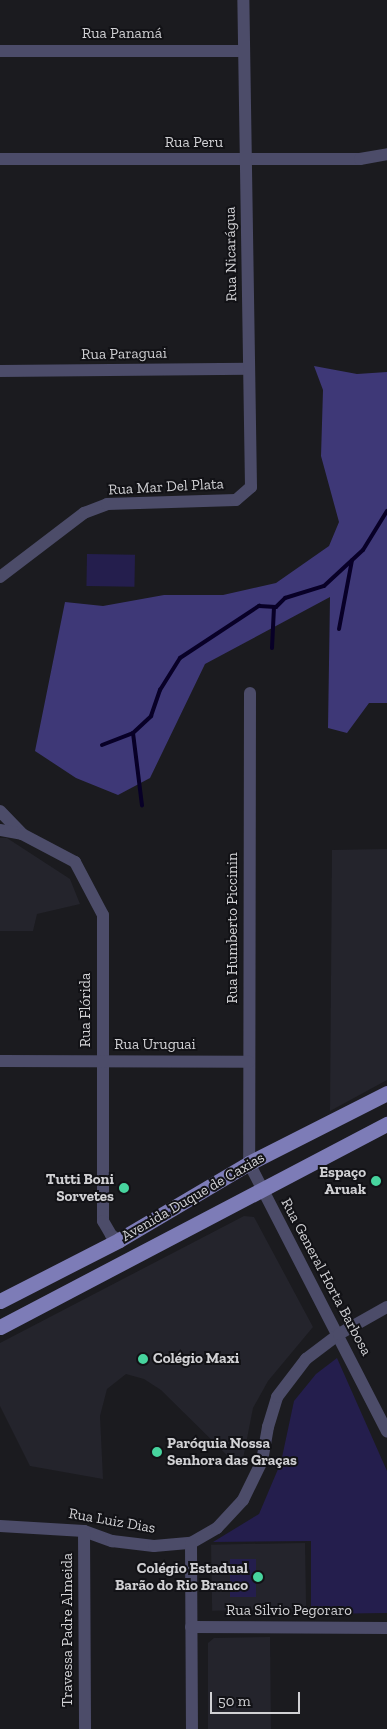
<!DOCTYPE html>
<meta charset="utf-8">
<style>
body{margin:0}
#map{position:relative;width:387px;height:1729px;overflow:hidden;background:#1b1b1f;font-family:"Zilla Slab",serif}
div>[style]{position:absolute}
.built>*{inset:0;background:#24242c;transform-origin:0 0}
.green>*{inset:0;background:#241e4d;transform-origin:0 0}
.forest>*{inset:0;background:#3e3877}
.stream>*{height:4px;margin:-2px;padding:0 2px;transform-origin:2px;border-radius:2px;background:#080027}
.minor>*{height:12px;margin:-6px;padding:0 6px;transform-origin:6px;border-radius:6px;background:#4c4c69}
.major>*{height:15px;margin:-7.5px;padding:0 7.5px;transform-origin:7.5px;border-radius:7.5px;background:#7d7cb7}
.dots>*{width:14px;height:14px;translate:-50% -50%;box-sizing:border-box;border:2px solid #121216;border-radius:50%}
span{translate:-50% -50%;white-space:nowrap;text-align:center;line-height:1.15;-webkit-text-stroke:4px #121216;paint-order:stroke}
.street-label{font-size:15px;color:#d1d1d4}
.poi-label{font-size:15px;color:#d1d1d4;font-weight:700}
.right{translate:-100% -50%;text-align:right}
.left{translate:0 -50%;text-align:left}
.scale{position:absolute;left:210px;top:1692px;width:90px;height:22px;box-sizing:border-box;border:2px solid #d1d1d4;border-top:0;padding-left:6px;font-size:15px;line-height:18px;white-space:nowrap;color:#d1d1d4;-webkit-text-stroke:4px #121216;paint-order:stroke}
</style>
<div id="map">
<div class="built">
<div style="clip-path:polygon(0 838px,7px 838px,70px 879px,80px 904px,37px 914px,33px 931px,0 931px)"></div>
<div style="clip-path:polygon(387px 849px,387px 1080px,330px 1111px,332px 850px)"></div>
<div style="clip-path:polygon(244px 1216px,254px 1217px,313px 1327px,268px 1381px,253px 1408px,241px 1469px,161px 1390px,144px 1379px,126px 1374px,107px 1389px,100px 1416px,103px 1479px,30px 1466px,0 1406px,0 1343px)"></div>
<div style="left:305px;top:1543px;width:66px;height:94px;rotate:89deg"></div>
<div style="clip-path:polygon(270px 1637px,271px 1729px,208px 1729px,208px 1643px,214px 1638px)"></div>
</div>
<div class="green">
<div style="left:87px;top:554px;width:48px;height:32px;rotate:1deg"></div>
<div style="clip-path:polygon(337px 1358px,387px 1471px,387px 1613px,311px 1614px,311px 1541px,213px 1542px,259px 1514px,281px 1462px,294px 1401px,316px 1374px)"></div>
<div style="left:230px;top:1559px;width:26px;height:38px"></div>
</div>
<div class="forest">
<div style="clip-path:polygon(314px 366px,357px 374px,387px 372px,387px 703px,369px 703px,347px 733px,328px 728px,330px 597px,205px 664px,150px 778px,118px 795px,76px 778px,35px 751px,65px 602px,103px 606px,164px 595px,223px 595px,276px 583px,329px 546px,339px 522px,321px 456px,323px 390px)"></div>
</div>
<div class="stream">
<div style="left:339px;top:629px;width:70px;rotate:-79.3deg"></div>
<div style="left:272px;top:648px;width:41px;rotate:-87.2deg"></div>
<div style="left:133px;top:733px;width:73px;rotate:82.9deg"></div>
<div style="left:102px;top:745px;width:33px;rotate:-21deg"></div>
<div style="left:133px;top:733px;width:25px;rotate:-43deg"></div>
<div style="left:151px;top:716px;width:28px;rotate:-71deg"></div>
<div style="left:160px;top:690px;width:38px;rotate:-58deg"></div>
<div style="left:180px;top:658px;width:95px;rotate:-33.4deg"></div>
<div style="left:259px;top:606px;width:17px;rotate:3deg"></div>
<div style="left:276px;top:607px;width:13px;rotate:-45deg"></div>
<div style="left:285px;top:598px;width:41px;rotate:-17.1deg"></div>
<div style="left:324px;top:586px;width:53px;rotate:-42.7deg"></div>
<div style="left:363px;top:550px;width:46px;rotate:-58.4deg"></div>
</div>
<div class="minor">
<div style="left:0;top:51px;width:243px"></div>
<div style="left:0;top:159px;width:360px"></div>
<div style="left:360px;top:159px;width:27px;rotate:-10deg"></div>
<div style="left:0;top:371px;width:249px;rotate:-0.5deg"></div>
<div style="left:0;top:577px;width:106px;rotate:-37.3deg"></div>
<div style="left:84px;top:513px;width:25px;rotate:-21deg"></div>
<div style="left:107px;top:504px;width:129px;rotate:-1.8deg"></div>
<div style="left:236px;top:500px;width:20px;rotate:-41deg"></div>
<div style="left:251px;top:487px;width:487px;rotate:-90.9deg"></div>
<div style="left:250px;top:693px;width:470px;rotate:90.1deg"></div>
<div style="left:249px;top:1163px;width:302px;rotate:62.8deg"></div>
<div style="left:0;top:811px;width:32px;rotate:46deg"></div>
<div style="left:0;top:830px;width:22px;rotate:10deg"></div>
<div style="left:22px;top:834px;width:60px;rotate:27.8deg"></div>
<div style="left:75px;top:862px;width:60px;rotate:62.2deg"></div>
<div style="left:103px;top:915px;width:306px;rotate:90deg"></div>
<div style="left:103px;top:1221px;width:16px;rotate:60deg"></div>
<div style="left:111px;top:1235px;width:9px;rotate:32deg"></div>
<div style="left:0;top:1061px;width:249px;rotate:0.2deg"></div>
<div style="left:0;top:1526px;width:84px;rotate:3.4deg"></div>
<div style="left:84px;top:1531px;width:30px;rotate:20deg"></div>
<div style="left:112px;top:1541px;width:42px;rotate:6.8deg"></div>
<div style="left:154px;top:1546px;width:37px;rotate:-5deg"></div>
<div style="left:191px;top:1543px;width:30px;rotate:-30deg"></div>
<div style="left:217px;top:1528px;width:38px;rotate:-47deg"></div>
<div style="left:243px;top:1500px;width:43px;rotate:-64deg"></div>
<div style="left:262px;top:1461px;width:35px;rotate:-80deg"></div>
<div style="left:268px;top:1427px;width:31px;rotate:-73deg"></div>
<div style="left:277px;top:1397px;width:48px;rotate:-52.7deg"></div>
<div style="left:306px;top:1359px;width:41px;rotate:-37.1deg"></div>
<div style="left:339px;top:1334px;width:55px;rotate:-29.4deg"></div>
<div style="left:84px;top:1531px;width:198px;rotate:89.7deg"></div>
<div style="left:191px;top:1543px;width:186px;rotate:89.7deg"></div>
<div style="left:191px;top:1627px;width:196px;rotate:0.3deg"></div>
</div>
<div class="major">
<div style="left:0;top:1301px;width:134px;rotate:-27.1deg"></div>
<div style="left:119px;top:1240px;width:151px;rotate:-30.6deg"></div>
<div style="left:249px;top:1163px;width:155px;rotate:-26.9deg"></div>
<div style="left:0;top:1327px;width:437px;rotate:-27.7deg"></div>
</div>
<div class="dots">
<div style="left:376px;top:1181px;background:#47d49e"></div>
<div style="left:124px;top:1188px;background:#47d49e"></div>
<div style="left:143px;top:1359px;background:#47d49e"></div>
<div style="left:157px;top:1452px;background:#47d49e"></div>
<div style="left:258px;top:1577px;background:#47d49e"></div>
</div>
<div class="street-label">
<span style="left:122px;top:34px">Rua Panamá</span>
<span style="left:194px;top:143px">Rua Peru</span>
<span style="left:231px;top:254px;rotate:-91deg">Rua Nicarágua</span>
<span style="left:124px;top:354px;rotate:-1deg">Rua Paraguai</span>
<span style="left:166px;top:487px;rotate:-3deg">Rua Mar Del Plata</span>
<span style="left:233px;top:928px;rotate:-90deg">Rua Humberto Piccinin</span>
<span style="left:86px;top:1010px;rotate:-90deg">Rua Flórida</span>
<span style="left:155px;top:1045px">Rua Uruguai</span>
<span style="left:193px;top:1197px;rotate:-30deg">Avenida Duque de Caxias</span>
<span style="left:326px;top:1277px;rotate:62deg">Rua General Horta Barbosa</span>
<span style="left:112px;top:1521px;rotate:10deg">Rua Luiz Dias</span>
<span style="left:289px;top:1611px">Rua Silvio Pegoraro</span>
<span style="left:68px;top:1630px;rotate:-90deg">Travessa Padre Almeida</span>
</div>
<div class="poi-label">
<span class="right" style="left:366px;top:1181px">Espaço<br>Aruak</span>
<span class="right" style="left:114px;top:1188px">Tutti Boni<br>Sorvetes</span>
<span class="left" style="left:153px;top:1359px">Colégio Maxi</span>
<span class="left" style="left:167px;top:1452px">Paróquia Nossa<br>Senhora das Graças</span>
<span class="right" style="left:248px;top:1577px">Colégio Estadual<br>Barão do Rio Branco</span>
</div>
<div class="scale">50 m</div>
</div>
